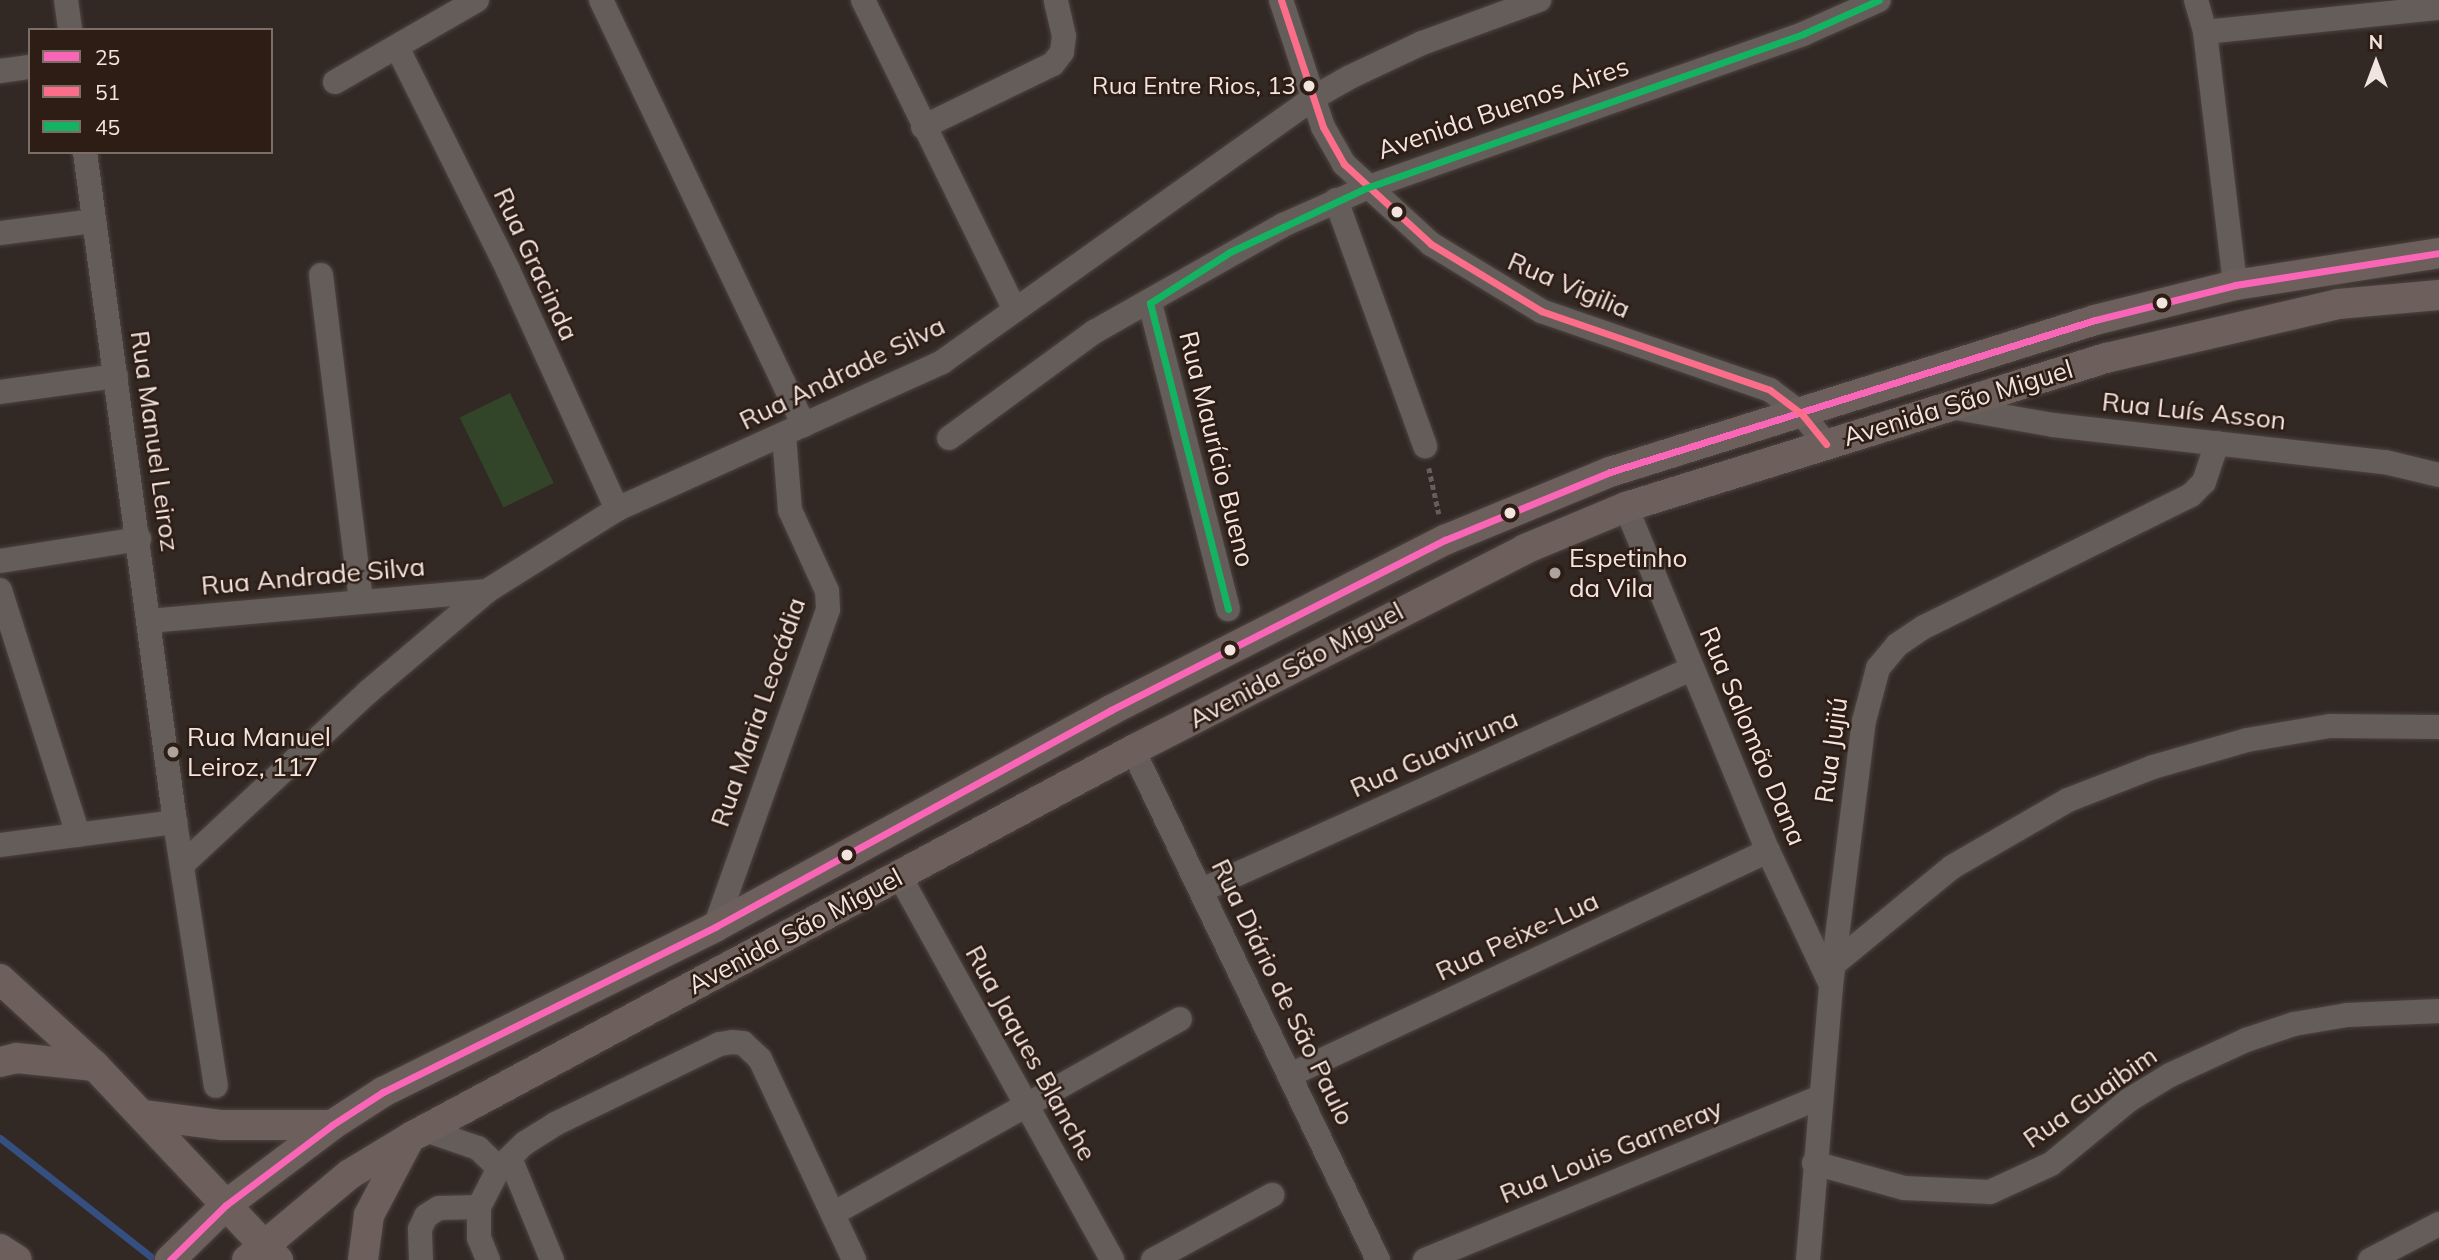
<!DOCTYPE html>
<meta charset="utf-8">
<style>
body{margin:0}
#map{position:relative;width:2439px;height:1260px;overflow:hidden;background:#322824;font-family:Mulish,sans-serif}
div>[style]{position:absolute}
.green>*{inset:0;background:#334528;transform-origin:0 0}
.stream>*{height:7px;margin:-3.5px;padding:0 3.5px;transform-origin:3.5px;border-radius:3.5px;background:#354f80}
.path>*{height:4.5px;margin-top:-2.25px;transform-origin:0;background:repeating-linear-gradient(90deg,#655e5b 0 5px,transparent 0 8.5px)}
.roads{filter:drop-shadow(0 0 2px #4d4440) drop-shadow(0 0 2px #4d4440)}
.minor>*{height:24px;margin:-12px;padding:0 12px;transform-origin:12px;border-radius:12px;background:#645d5a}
.major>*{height:30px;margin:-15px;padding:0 15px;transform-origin:15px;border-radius:15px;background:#6d5f5b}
.bus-1>*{height:7px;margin:-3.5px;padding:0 3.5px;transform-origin:3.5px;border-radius:3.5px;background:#fa66b7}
.bus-2>*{height:7px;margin:-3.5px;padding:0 3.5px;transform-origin:3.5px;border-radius:3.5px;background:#fb6d88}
.bus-3>*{height:7px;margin:-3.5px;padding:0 3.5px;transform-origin:3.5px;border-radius:3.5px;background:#13b361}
.dots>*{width:19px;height:19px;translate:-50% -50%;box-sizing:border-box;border:4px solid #2e1d15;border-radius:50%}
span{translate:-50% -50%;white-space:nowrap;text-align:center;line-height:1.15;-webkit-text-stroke:5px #2e1d15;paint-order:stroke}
.bus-label{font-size:24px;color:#f2e5e0}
.right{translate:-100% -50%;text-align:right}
.street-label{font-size:26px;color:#f2e5e0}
.poi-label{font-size:26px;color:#f2e5e0}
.left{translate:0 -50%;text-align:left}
.legend{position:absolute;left:28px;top:28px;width:245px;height:126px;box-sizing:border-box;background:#2e1d15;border:2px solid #7c6d66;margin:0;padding:9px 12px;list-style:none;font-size:21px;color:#f2e5e0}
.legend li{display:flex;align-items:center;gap:14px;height:35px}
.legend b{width:35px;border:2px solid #7c6d66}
.north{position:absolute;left:2341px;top:28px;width:70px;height:70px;-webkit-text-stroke:5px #2e1d15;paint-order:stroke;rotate:0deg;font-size:19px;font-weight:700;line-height:28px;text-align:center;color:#f2e5e0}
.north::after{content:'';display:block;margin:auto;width:24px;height:32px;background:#f2e5e0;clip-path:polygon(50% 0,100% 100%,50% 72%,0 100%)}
</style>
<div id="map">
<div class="green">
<div style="left:510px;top:393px;width:100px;height:56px;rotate:64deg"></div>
</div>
<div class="stream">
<div style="left:0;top:1138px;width:197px;rotate:38.2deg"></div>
</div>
<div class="path">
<div style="left:1429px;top:468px;width:47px;rotate:77.7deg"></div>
</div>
<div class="roads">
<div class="minor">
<div style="left:66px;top:0;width:30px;rotate:82deg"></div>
<div style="left:601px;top:0;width:471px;rotate:64.5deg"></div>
<div style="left:863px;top:0;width:345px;rotate:63.9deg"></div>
<div style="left:1281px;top:0;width:134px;rotate:71.7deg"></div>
<div style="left:1323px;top:127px;width:43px;rotate:60.4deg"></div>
<div style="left:1344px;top:164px;width:118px;rotate:42.6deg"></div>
<div style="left:1431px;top:244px;width:129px;rotate:31.3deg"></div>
<div style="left:1541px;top:311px;width:242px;rotate:19deg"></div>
<div style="left:1770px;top:390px;width:39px;rotate:37deg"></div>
<div style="left:1801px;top:413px;width:40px;rotate:51deg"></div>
<div style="left:2196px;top:0;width:33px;rotate:74deg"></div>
<div style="left:2205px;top:32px;width:255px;rotate:83.2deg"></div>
<div style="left:2205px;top:32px;width:235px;rotate:-5.9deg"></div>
<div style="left:397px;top:47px;width:249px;rotate:63.5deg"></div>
<div style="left:508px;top:270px;width:263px;rotate:65.5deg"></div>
<div style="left:0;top:71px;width:30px;rotate:-8deg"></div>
<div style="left:335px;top:82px;width:164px;rotate:-30deg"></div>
<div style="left:923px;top:127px;width:144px;rotate:-25.9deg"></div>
<div style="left:1053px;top:64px;width:15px;rotate:-53deg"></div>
<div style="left:1062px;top:52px;width:16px;rotate:-83deg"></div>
<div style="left:1064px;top:36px;width:37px;rotate:-103deg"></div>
<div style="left:85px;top:152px;width:676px;rotate:82.35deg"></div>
<div style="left:175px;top:822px;width:267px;rotate:81.2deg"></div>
<div style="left:1336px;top:200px;width:262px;rotate:70.1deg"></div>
<div style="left:0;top:233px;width:95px;rotate:-7.3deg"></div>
<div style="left:321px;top:275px;width:329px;rotate:83deg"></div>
<div style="left:1150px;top:303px;width:316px;rotate:75.7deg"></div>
<div style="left:0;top:392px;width:117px;rotate:-7.9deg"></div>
<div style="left:1950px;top:407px;width:105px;rotate:9.9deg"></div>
<div style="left:2053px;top:425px;width:334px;rotate:6.4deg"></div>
<div style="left:2385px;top:462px;width:56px;rotate:13.5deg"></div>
<div style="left:949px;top:438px;width:180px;rotate:-36.2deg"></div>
<div style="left:1094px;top:332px;width:217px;rotate:-29.5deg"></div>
<div style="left:1283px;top:225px;width:91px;rotate:-24deg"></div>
<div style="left:1366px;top:188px;width:463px;rotate:-19.4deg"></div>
<div style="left:1803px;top:34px;width:83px;rotate:-24.1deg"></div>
<div style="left:1626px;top:507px;width:372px;rotate:67.6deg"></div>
<div style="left:1768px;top:851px;width:148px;rotate:64.8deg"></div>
<div style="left:0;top:561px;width:141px;rotate:-9deg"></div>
<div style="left:0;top:590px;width:257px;rotate:72.3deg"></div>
<div style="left:150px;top:621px;width:338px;rotate:-5.1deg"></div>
<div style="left:487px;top:591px;width:154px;rotate:-32.2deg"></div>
<div style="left:617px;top:509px;width:357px;rotate:-24.3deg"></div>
<div style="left:942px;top:362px;width:455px;rotate:-35.4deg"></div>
<div style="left:1313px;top:98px;width:43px;rotate:-29.6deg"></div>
<div style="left:1350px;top:77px;width:80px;rotate:-25.3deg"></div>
<div style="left:1422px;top:43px;width:125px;rotate:-20.2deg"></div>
<div style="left:1133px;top:750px;width:566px;rotate:64.34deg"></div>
<div style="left:0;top:845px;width:177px;rotate:-7.5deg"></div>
<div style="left:184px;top:863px;width:251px;rotate:-42.9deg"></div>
<div style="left:368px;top:692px;width:156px;rotate:-40.3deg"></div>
<div style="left:899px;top:875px;width:440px;rotate:61deg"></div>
<div style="left:1202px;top:890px;width:537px;rotate:-24.32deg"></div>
<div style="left:715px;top:927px;width:337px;rotate:-70.4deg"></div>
<div style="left:828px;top:609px;width:18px;rotate:-93deg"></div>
<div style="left:827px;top:591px;width:89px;rotate:-114.6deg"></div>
<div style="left:790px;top:510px;width:75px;rotate:-94.6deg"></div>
<div style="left:1834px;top:964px;width:153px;rotate:-39.4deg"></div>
<div style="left:1952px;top:867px;width:134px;rotate:-30deg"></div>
<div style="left:2068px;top:800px;width:91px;rotate:-21.2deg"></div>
<div style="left:2153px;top:767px;width:98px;rotate:-16deg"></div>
<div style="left:2247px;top:740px;width:84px;rotate:-9.6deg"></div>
<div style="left:2330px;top:726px;width:109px;rotate:0.5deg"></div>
<div style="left:1290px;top:1075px;width:528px;rotate:-25.11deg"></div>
<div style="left:425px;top:1130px;width:56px;rotate:18.8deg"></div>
<div style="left:478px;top:1148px;width:29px;rotate:44deg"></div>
<div style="left:510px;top:1158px;width:110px;rotate:67.6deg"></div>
<div style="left:1814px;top:1163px;width:93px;rotate:15.5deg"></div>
<div style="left:1904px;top:1188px;width:86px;rotate:2.7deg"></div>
<div style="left:1990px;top:1192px;width:67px;rotate:-24.7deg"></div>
<div style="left:2051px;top:1164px;width:101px;rotate:-39.4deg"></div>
<div style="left:2129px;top:1100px;width:48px;rotate:-31.4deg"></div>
<div style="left:2170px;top:1075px;width:84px;rotate:-24.7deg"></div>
<div style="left:2246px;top:1040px;width:51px;rotate:-18.4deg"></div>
<div style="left:2294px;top:1024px;width:54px;rotate:-9.6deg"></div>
<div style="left:2347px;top:1015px;width:92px;rotate:-2.5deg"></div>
<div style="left:845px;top:1207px;width:384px;rotate:-29.3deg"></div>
<div style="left:421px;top:1260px;width:31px;rotate:-92deg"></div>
<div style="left:420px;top:1229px;width:14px;rotate:-65deg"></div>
<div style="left:426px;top:1216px;width:15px;rotate:-32deg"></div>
<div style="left:439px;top:1208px;width:40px;rotate:-1.4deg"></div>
<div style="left:488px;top:1260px;width:24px;rotate:-112deg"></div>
<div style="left:479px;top:1238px;width:31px;rotate:-90deg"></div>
<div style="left:479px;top:1207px;width:44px;rotate:-62.9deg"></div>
<div style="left:499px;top:1168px;width:36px;rotate:-44deg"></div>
<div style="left:525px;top:1143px;width:36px;rotate:-32deg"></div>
<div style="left:555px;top:1124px;width:183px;rotate:-25.9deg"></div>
<div style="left:720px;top:1044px;width:12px;rotate:-9deg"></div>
<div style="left:732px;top:1042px;width:11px;rotate:5deg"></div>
<div style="left:743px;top:1043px;width:23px;rotate:43deg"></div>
<div style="left:760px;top:1059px;width:222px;rotate:64.9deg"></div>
<div style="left:1153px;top:1260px;width:136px;rotate:-28.6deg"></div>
<div style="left:1425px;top:1260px;width:428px;rotate:-22.4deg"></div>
<div style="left:1808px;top:1260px;width:276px;rotate:-85.2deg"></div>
<div style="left:1831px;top:985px;width:266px;rotate:-82.9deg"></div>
<div style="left:1864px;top:721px;width:55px;rotate:-75.2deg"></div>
<div style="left:1878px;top:668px;width:30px;rotate:-50deg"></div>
<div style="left:1897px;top:645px;width:32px;rotate:-34deg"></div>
<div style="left:1924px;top:627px;width:298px;rotate:-26.3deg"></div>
<div style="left:2191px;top:495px;width:18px;rotate:-45deg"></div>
<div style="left:2204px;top:482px;width:41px;rotate:-71.6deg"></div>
<div style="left:2370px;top:1260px;width:78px;rotate:-27.6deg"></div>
</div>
<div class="major">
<div style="left:0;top:979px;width:129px;rotate:42.5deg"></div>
<div style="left:95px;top:1066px;width:267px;rotate:46.7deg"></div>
<div style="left:0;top:1062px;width:17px;rotate:-13deg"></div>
<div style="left:17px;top:1058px;width:78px;rotate:5.9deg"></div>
<div style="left:143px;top:1115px;width:80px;rotate:7.2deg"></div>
<div style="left:222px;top:1125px;width:110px"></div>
<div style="left:0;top:1249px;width:20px;rotate:33deg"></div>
<div style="left:170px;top:1260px;width:78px;rotate:-44.5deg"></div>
<div style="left:226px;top:1205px;width:133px;rotate:-37deg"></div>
<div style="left:332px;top:1125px;width:61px;rotate:-32.9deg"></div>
<div style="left:383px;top:1092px;width:371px;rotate:-26.4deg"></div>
<div style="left:715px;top:927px;width:452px;rotate:-28.7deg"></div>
<div style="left:1111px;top:710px;width:375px;rotate:-27deg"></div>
<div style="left:1445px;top:540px;width:178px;rotate:-22.4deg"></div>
<div style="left:1610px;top:472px;width:508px;rotate:-17.4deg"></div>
<div style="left:2095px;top:320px;width:144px;rotate:-14deg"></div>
<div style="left:2235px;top:285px;width:206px;rotate:-8.9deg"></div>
<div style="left:247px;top:1260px;width:134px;rotate:-39.9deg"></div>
<div style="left:350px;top:1174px;width:71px;rotate:-31.2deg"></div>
<div style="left:411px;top:1137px;width:819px;rotate:-28.19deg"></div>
<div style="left:1133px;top:750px;width:441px;rotate:-27.1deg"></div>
<div style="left:1525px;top:549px;width:109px;rotate:-22.6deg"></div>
<div style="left:1626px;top:507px;width:503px;rotate:-17.25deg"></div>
<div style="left:2106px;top:358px;width:238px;rotate:-13.1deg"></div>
<div style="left:2338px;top:304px;width:101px;rotate:-5.1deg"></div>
<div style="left:363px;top:1260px;width:45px;rotate:-82.4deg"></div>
<div style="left:369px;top:1215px;width:84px;rotate:-62.2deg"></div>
</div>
</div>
<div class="bus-1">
<div style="left:170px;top:1260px;width:78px;rotate:-44.5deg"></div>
<div style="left:226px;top:1205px;width:133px;rotate:-37deg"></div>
<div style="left:332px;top:1125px;width:61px;rotate:-32.9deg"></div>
<div style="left:383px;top:1092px;width:371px;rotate:-26.4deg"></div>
<div style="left:715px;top:927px;width:452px;rotate:-28.7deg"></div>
<div style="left:1111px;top:710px;width:375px;rotate:-27deg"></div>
<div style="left:1445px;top:540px;width:178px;rotate:-22.4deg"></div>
<div style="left:1610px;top:472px;width:508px;rotate:-17.4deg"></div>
<div style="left:2095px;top:320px;width:144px;rotate:-14deg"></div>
<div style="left:2235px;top:285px;width:206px;rotate:-8.9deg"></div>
</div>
<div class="bus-2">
<div style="left:1281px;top:0;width:134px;rotate:71.7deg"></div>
<div style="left:1323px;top:127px;width:43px;rotate:60.4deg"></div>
<div style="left:1344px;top:164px;width:118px;rotate:42.6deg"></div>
<div style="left:1431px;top:244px;width:129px;rotate:31.3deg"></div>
<div style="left:1541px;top:311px;width:242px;rotate:19deg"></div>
<div style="left:1770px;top:390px;width:39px;rotate:37deg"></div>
<div style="left:1801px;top:413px;width:40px;rotate:51deg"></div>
</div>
<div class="bus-3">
<div style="left:1228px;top:609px;width:316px;rotate:-104.3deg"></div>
<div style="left:1150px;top:303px;width:95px;rotate:-32.5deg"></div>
<div style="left:1230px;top:252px;width:150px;rotate:-25.2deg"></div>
<div style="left:1366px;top:188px;width:463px;rotate:-19.4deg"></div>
<div style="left:1803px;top:34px;width:83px;rotate:-24.1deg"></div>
</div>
<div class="dots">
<div style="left:1309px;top:86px;background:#f2e5e0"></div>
<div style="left:1397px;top:212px;background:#f2e5e0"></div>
<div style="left:2162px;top:303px;background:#f2e5e0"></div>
<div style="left:1510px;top:513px;background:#f2e5e0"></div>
<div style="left:1555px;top:573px;background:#afa39e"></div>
<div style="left:1230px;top:650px;background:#f2e5e0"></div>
<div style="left:173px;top:752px;background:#afa39e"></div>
<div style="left:847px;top:855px;background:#f2e5e0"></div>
</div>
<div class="bus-label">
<span class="right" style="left:1296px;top:86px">Rua Entre Rios, 13</span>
</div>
<div class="street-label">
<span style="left:1503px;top:108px;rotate:-19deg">Avenida Buenos Aires</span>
<span style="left:536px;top:264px;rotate:65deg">Rua Gracinda</span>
<span style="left:1569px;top:285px;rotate:23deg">Rua Vigilia</span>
<span style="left:842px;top:373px;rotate:-26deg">Rua Andrade Silva</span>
<span style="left:1958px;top:403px;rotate:-17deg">Avenida São Miguel</span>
<span style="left:2194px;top:411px;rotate:6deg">Rua Luís Asson</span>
<span style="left:155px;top:441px;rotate:82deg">Rua Manuel Leiroz</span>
<span style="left:1217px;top:449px;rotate:76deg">Rua Maurício Bueno</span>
<span style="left:313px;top:576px;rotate:-5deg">Rua Andrade Silva</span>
<span style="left:1296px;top:665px;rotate:-28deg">Avenida São Miguel</span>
<span style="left:758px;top:712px;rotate:-71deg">Rua Maria Leocádia</span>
<span style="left:1753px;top:736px;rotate:67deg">Rua Salomão Dana</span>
<span style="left:1831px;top:750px;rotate:-82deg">Rua Jujiú</span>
<span style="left:1434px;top:753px;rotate:-24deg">Rua Guaviruna</span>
<span style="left:795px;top:931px;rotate:-28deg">Avenida São Miguel</span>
<span style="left:1517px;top:936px;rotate:-25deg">Rua Peixe-Lua</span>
<span style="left:1283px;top:992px;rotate:64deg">Rua Diário de São Paulo</span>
<span style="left:1031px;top:1053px;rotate:61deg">Rua Jaques Blanche</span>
<span style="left:2090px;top:1097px;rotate:-35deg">Rua Guaibim</span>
<span style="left:1611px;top:1151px;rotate:-22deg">Rua Louis Garneray</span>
</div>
<div class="poi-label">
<span class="left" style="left:1569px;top:573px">Espetinho<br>da Vila</span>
<span class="left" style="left:187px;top:752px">Rua Manuel<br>Leiroz, 117</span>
</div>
<ul class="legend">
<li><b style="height:9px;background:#fa66b7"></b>25</li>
<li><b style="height:9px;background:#fb6d88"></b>51</li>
<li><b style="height:9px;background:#13b361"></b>45</li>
</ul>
<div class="north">N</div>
</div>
